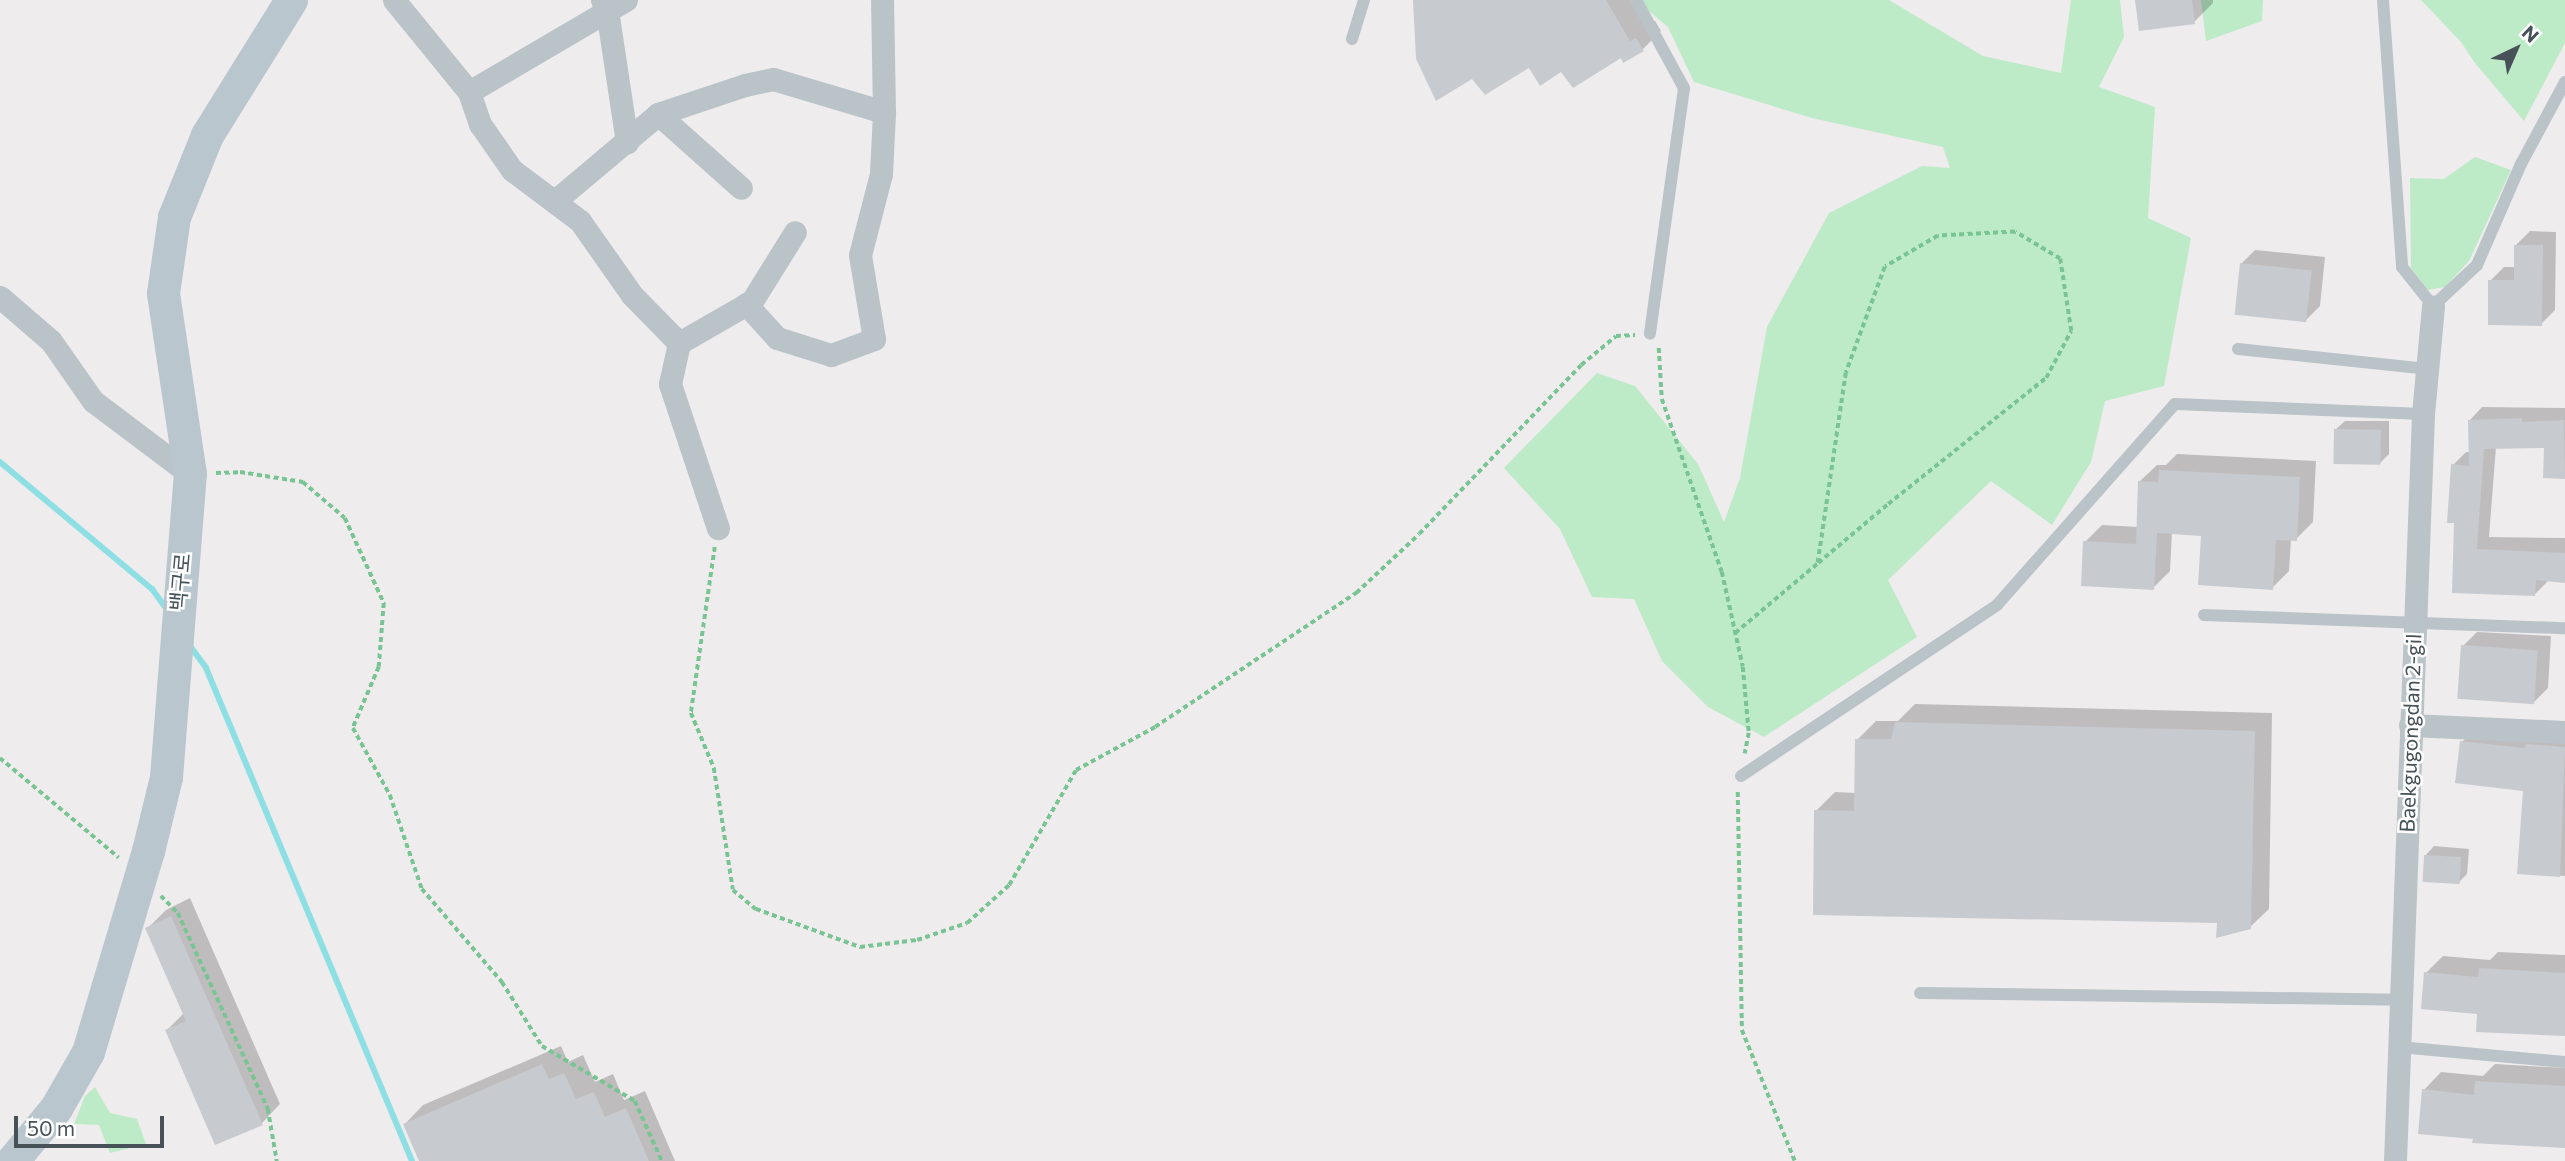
<!DOCTYPE html>
<meta charset="utf-8">
<style>
body{margin:0}
#map{position:relative;width:2565px;height:1161px;overflow:hidden;background:#efeced;font-family:Commissioner,"Noto Sans KR",sans-serif}
div>[style]{position:absolute}
.green>*{inset:0;background:#bdeac7}
.shadow>*{inset:0;background:#0003}
.stream>*{height:6px;margin:-3px;padding:0 3px;transform-origin:3px;border-radius:3px;background:#8edfe3}
.building>*{inset:0;background:#c7cacf;transform-origin:0 0}
.path>*{height:3.5px;margin-top:-1.75px;transform-origin:0;background:repeating-linear-gradient(90deg,#79c493 0 5px,transparent 0 8.5px)}
.lane>*{height:12px;margin:-6px;padding:0 6px;transform-origin:6px;border-radius:6px;background:#b9c3c8}
.street>*{height:23px;margin:-11.5px;padding:0 11.5px;transform-origin:11.5px;border-radius:11.5px;background:#b9c3c8}
.secondary>*{height:33px;margin:-16.5px;padding:0 16.5px;transform-origin:16.5px;border-radius:16.5px;background:#b9c6cd}
span{translate:-50% -50%;white-space:nowrap;text-align:center;line-height:1.15;-webkit-text-stroke:5px #fff;paint-order:stroke}
.street-label{font-size:21px;color:#465258}
.north{position:absolute;left:2481px;top:14px;width:70px;height:70px;-webkit-text-stroke:5px #fff;paint-order:stroke;rotate:44deg;font-size:19px;font-weight:700;line-height:28px;text-align:center;color:#465258}
.north::after{content:'';display:block;margin:auto;width:24px;height:32px;background:#465258;clip-path:polygon(50% 0,100% 100%,50% 72%,0 100%)}
.scale{position:absolute;left:14px;top:1116px;width:150px;height:32px;box-sizing:border-box;border:4px solid #465258;border-top:0;padding-left:9px;font-size:21px;line-height:24px;white-space:nowrap;color:#465258;-webkit-text-stroke:5px #fff;paint-order:stroke}
</style>
<div id="map">
<div class="green">
<div style="clip-path:polygon(1636px 0,1889px 0,1983px 56px,2061px 73px,2071px 0,2120px 0,2124px 37px,2099px 87px,2155px 107px,2148px 218px,2191px 238px,2164px 386px,2105px 401px,2091px 462px,2052px 525px,1991px 481px,1888px 580px,1917px 637px,1764px 737px,1708px 707px,1662px 661px,1634px 599px,1592px 597px,1560px 529px,1504px 468px,1597px 373px,1635px 386px,1698px 464px,1724px 522px,1740px 478px,1767px 327px,1829px 213px,1922px 166px,1950px 168px,1943px 147px,1812px 118px,1694px 82px,1668px 27px)"></div>
<div style="clip-path:polygon(2201px 0,2263px 0,2262px 21px,2206px 41px)"></div>
<div style="clip-path:polygon(2421px 0,2565px 0,2565px 43px,2524px 121px,2475px 63px,2461px 42px)"></div>
<div style="clip-path:polygon(2475px 157px,2511px 170px,2469px 261px,2445px 287px,2428px 290px,2411px 268px,2410px 178px,2444px 179px)"></div>
<div style="clip-path:polygon(95px 1087px,110px 1113px,137px 1119px,146px 1144px,110px 1153px,99px 1125px,74px 1124px,85px 1096px)"></div>
</div>
<div class="shadow">
<div style="clip-path:polygon(1414px 0,1635px 0,1649px 24px,1655px 21px,1661px 31px,1643px 49px,1562px 70px,1530px 65px)"></div>
<div style="clip-path:polygon(2137px 0,2213px 0,2213px 3px,2194px 22px)"></div>
<div style="clip-path:polygon(2530px 231px,2556px 232px,2555px 310px,2541px 324px,2490px 281px,2504px 267px,2516px 267px,2516px 245px)"></div>
<div style="clip-path:polygon(2255px 250px,2325px 257px,2320px 306px,2306px 320px,2241px 264px)"></div>
<div style="clip-path:polygon(2482px 407px,2565px 408px,2565px 477px,2545px 476px,2545px 446px,2496px 447px,2489px 537px,2565px 538px,2565px 581px,2548px 581px,2535px 594px,2454px 591px,2456px 522px,2453px 465px,2466px 452px,2471px 452px,2470px 420px)"></div>
<div style="clip-path:polygon(2345px 421px,2389px 421px,2389px 454px,2380px 463px,2335px 430px)"></div>
<div style="clip-path:polygon(2177px 454px,2316px 461px,2313px 522px,2296px 539px,2291px 539px,2289px 571px,2272px 588px,2203px 534px,2172px 532px,2170px 571px,2153px 588px,2085px 542px,2102px 525px,2138px 527px,2140px 481px,2157px 465px,2166px 465px)"></div>
<div style="clip-path:polygon(2477px 632px,2551px 636px,2548px 688px,2534px 702px,2463px 646px)"></div>
<div style="clip-path:polygon(1915px 704px,2272px 713px,2269px 909px,2250px 927px,1816px 811px,1835px 792px,1856px 793px,1857px 740px,1876px 721px,1898px 721px)"></div>
<div style="clip-path:polygon(2479px 725px,2565px 729px,2565px 876px,2519px 872px,2524px 790px,2462px 742px)"></div>
<div style="clip-path:polygon(2434px 846px,2469px 849px,2467px 874px,2458px 883px,2425px 856px)"></div>
<div style="clip-path:polygon(190px 898px,280px 1104px,262px 1123px,167px 1030px,184px 1013px,147px 929px,166px 910px)"></div>
<div style="clip-path:polygon(2498px 952px,2565px 955px,2565px 1034px,2479px 1012px,2426px 973px,2443px 956px,2490px 960px)"></div>
<div style="clip-path:polygon(561px 1046px,568px 1062px,583px 1055px,595px 1082px,613px 1074px,624px 1100px,645px 1091px,675px 1161px,421px 1161px,405px 1124px,423px 1105px)"></div>
<div style="clip-path:polygon(2495px 1064px,2565px 1068px,2565px 1147px,2474px 1138px,2424px 1090px,2441px 1072px,2483px 1076px)"></div>
</div>
<div class="stream">
<div style="left:0;top:462px;width:198px;rotate:39.9deg"></div>
<div style="left:152px;top:589px;width:26px;rotate:54deg"></div>
<div style="left:188px;top:643px;width:31px;rotate:54deg"></div>
<div style="left:206px;top:668px;width:534px;rotate:67.32deg"></div>
</div>
<div class="building">
<div style="clip-path:polygon(1413px 0,1606px 0,1630px 41px,1636px 38px,1644px 51px,1623px 63px,1621px 58px,1573px 88px,1561px 72px,1540px 86px,1529px 68px,1485px 95px,1472px 79px,1436px 101px,1416px 59px)"></div>
<div style="clip-path:polygon(2135px 0,2192px 0,2195px 24px,2139px 31px)"></div>
<div style="clip-path:polygon(2514px 245px,2543px 245px,2542px 326px,2488px 325px,2488px 280px,2514px 280px)"></div>
<div style="left:2240px;top:263px;width:72px;height:52px;rotate:6deg"></div>
<div style="clip-path:polygon(2522px 418px,2522px 422px,2564px 420px,2565px 479px,2543px 478px,2544px 448px,2484px 449px,2477px 549px,2565px 553px,2565px 583px,2536px 580px,2535px 596px,2452px 593px,2454px 523px,2447px 523px,2451px 464px,2469px 466px,2468px 420px)"></div>
<div style="left:2334px;top:429px;width:47px;height:35px;rotate:1deg"></div>
<div style="clip-path:polygon(2159px 470px,2300px 477px,2297px 541px,2276px 540px,2273px 590px,2198px 585px,2201px 536px,2157px 533px,2154px 590px,2081px 586px,2083px 541px,2136px 544px,2138px 481px,2158px 482px)"></div>
<div style="left:2461px;top:645px;width:77px;height:54px;rotate:4deg"></div>
<div style="clip-path:polygon(1895px 722px,2255px 731px,2251px 929px,2216px 938px,2217px 923px,1813px 915px,1814px 810px,1854px 811px,1855px 739px,1891px 739px)"></div>
<div style="clip-path:polygon(2460px 741px,2525px 748px,2526px 744px,2565px 747px,2560px 877px,2517px 874px,2523px 791px,2455px 783px)"></div>
<div style="left:2424px;top:855px;width:37px;height:27px;rotate:3deg"></div>
<div style="clip-path:polygon(171px 916px,263px 1125px,215px 1145px,165px 1030px,186px 1021px,145px 928px)"></div>
<div style="clip-path:polygon(2479px 968px,2565px 973px,2565px 1036px,2476px 1032px,2477px 1014px,2421px 1009px,2424px 972px,2478px 977px)"></div>
<div style="clip-path:polygon(542px 1064px,549px 1079px,564px 1073px,576px 1099px,594px 1092px,605px 1117px,626px 1108px,649px 1161px,419px 1161px,403px 1124px)"></div>
<div style="clip-path:polygon(2475px 1081px,2565px 1086px,2565px 1148px,2472px 1143px,2473px 1139px,2418px 1134px,2422px 1089px,2474px 1095px)"></div>
</div>
<div class="path">
<div style="left:1659px;top:348px;width:51px;rotate:86.6deg"></div>
<div style="left:1662px;top:399px;width:183px;rotate:70.9deg"></div>
<div style="left:1722px;top:572px;width:97px;rotate:77.5deg"></div>
<div style="left:1743px;top:667px;width:66px;rotate:84.8deg"></div>
<div style="left:1749px;top:733px;width:21px;rotate:101deg"></div>
<div style="left:216px;top:473px;width:24px;rotate:-2deg"></div>
<div style="left:240px;top:472px;width:64px;rotate:9deg"></div>
<div style="left:303px;top:482px;width:55px;rotate:40.6deg"></div>
<div style="left:345px;top:518px;width:94px;rotate:65.4deg"></div>
<div style="left:384px;top:603px;width:64px;rotate:94.5deg"></div>
<div style="left:379px;top:667px;width:66px;rotate:113.1deg"></div>
<div style="left:353px;top:728px;width:77px;rotate:61.1deg"></div>
<div style="left:390px;top:795px;width:99px;rotate:71.2deg"></div>
<div style="left:422px;top:889px;width:123px;rotate:49.3deg"></div>
<div style="left:502px;top:982px;width:75px;rotate:58deg"></div>
<div style="left:542px;top:1046px;width:108px;rotate:30.6deg"></div>
<div style="left:635px;top:1101px;width:66px;rotate:65.8deg"></div>
<div style="left:715px;top:547px;width:168px;rotate:98.2deg"></div>
<div style="left:691px;top:713px;width:60px;rotate:67.3deg"></div>
<div style="left:714px;top:768px;width:123px;rotate:81.1deg"></div>
<div style="left:733px;top:890px;width:30px;rotate:40deg"></div>
<div style="left:756px;top:909px;width:111px;rotate:20.1deg"></div>
<div style="left:860px;top:947px;width:57px;rotate:-7deg"></div>
<div style="left:917px;top:940px;width:53px;rotate:-18.8deg"></div>
<div style="left:967px;top:923px;width:57px;rotate:-42.1deg"></div>
<div style="left:1009px;top:885px;width:133px;rotate:-59.8deg"></div>
<div style="left:1076px;top:770px;width:90px;rotate:-28.6deg"></div>
<div style="left:1155px;top:727px;width:242px;rotate:-33.7deg"></div>
<div style="left:1356px;top:593px;width:86px;rotate:-43.1deg"></div>
<div style="left:1419px;top:534px;width:234px;rotate:-46.2deg"></div>
<div style="left:1581px;top:365px;width:45px;rotate:-39.6deg"></div>
<div style="left:1616px;top:336px;width:19px;rotate:-3deg"></div>
<div style="left:1735px;top:633px;width:109px;rotate:-40.1deg"></div>
<div style="left:1818px;top:563px;width:92px;rotate:-40.1deg"></div>
<div style="left:1888px;top:504px;width:202px;rotate:-38.6deg"></div>
<div style="left:2046px;top:378px;width:53px;rotate:-62deg"></div>
<div style="left:2071px;top:331px;width:73px;rotate:-98.7deg"></div>
<div style="left:2060px;top:259px;width:52px;rotate:-149deg"></div>
<div style="left:2015px;top:232px;width:77px;rotate:177deg"></div>
<div style="left:1938px;top:236px;width:61px;rotate:149.7deg"></div>
<div style="left:1885px;top:267px;width:113px;rotate:110.2deg"></div>
<div style="left:1846px;top:373px;width:192px;rotate:98.4deg"></div>
<div style="left:0;top:758px;width:155px;rotate:40deg"></div>
<div style="left:1738px;top:792px;width:238px;rotate:89deg"></div>
<div style="left:1742px;top:1030px;width:141px;rotate:68deg"></div>
<div style="left:161px;top:896px;width:24px;rotate:45deg"></div>
<div style="left:178px;top:913px;width:216px;rotate:65.3deg"></div>
<div style="left:268px;top:1109px;width:53px;rotate:80.2deg"></div>
</div>
<div class="lane">
<div style="left:1636px;top:0;width:100px;rotate:61.4deg"></div>
<div style="left:1684px;top:88px;width:248px;rotate:97.9deg"></div>
<div style="left:2383px;top:0;width:268px;rotate:85.9deg"></div>
<div style="left:2402px;top:267px;width:50px;rotate:51.5deg"></div>
<div style="left:2433px;top:306px;width:60px;rotate:-43deg"></div>
<div style="left:2477px;top:265px;width:110px;rotate:-66.5deg"></div>
<div style="left:2521px;top:164px;width:93px;rotate:-61.8deg"></div>
<div style="left:1352px;top:39px;width:41px;rotate:-72.9deg"></div>
<div style="left:2238px;top:349px;width:190px;rotate:6deg"></div>
<div style="left:2204px;top:615px;width:361px;rotate:2.1deg"></div>
<div style="left:1741px;top:776px;width:308px;rotate:-33.7deg"></div>
<div style="left:1997px;top:605px;width:268px;rotate:-48.5deg"></div>
<div style="left:2175px;top:404px;width:248px;rotate:2.3deg"></div>
<div style="left:1920px;top:993px;width:481px;rotate:0.8deg"></div>
<div style="left:2399px;top:1047px;width:167px;rotate:5.2deg"></div>
</div>
<div class="street">
<div style="left:394px;top:0;width:119px;rotate:50.8deg"></div>
<div style="left:469px;top:92px;width:34px;rotate:71deg"></div>
<div style="left:480px;top:124px;width:56px;rotate:55.2deg"></div>
<div style="left:512px;top:170px;width:85px;rotate:36.9deg"></div>
<div style="left:580px;top:221px;width:90px;rotate:54.9deg"></div>
<div style="left:632px;top:295px;width:67px;rotate:45.6deg"></div>
<div style="left:679px;top:343px;width:42px;rotate:102.4deg"></div>
<div style="left:670px;top:384px;width:152px;rotate:71.6deg"></div>
<div style="left:602px;top:0;width:11px;rotate:63deg"></div>
<div style="left:607px;top:10px;width:134px;rotate:81.4deg"></div>
<div style="left:469px;top:92px;width:182px;rotate:-30.4deg"></div>
<div style="left:658px;top:114px;width:111px;rotate:41.7deg"></div>
<div style="left:556px;top:200px;width:133px;rotate:-40.1deg"></div>
<div style="left:658px;top:114px;width:92px;rotate:-18.4deg"></div>
<div style="left:745px;top:85px;width:29px;rotate:-12deg"></div>
<div style="left:773px;top:79px;width:116px;rotate:16.6deg"></div>
<div style="left:884px;top:112px;width:112px;rotate:-91deg"></div>
<div style="left:0;top:297px;width:67px;rotate:40.8deg"></div>
<div style="left:51px;top:341px;width:73px;rotate:55deg"></div>
<div style="left:93px;top:401px;width:121px;rotate:37deg"></div>
<div style="left:746px;top:304px;width:46px;rotate:47.6deg"></div>
<div style="left:777px;top:338px;width:57px;rotate:17.5deg"></div>
<div style="left:831px;top:355px;width:46px;rotate:-20.4deg"></div>
<div style="left:874px;top:339px;width:85px;rotate:-99.5deg"></div>
<div style="left:860px;top:255px;width:84px;rotate:-75.5deg"></div>
<div style="left:881px;top:174px;width:62px;rotate:-87.2deg"></div>
<div style="left:679px;top:343px;width:84px;rotate:-29.9deg"></div>
<div style="left:752px;top:301px;width:81px;rotate:-58.1deg"></div>
<div style="left:2410px;top:725px;width:155px;rotate:2.6deg"></div>
<div style="left:2395px;top:1161px;width:748px;rotate:-87.85deg"></div>
<div style="left:2423px;top:414px;width:108px;rotate:-84.7deg"></div>
</div>
<div class="secondary">
<div style="left:12px;top:1161px;width:69px;rotate:-50.3deg"></div>
<div style="left:56px;top:1108px;width:64px;rotate:-60.3deg"></div>
<div style="left:88px;top:1052px;width:210px;rotate:-73.4deg"></div>
<div style="left:148px;top:851px;width:76px;rotate:-76.3deg"></div>
<div style="left:166px;top:777px;width:304px;rotate:-85.5deg"></div>
<div style="left:190px;top:474px;width:183px;rotate:-98.5deg"></div>
<div style="left:163px;top:293px;width:77px;rotate:-81.8deg"></div>
<div style="left:174px;top:217px;width:88px;rotate:-68.1deg"></div>
<div style="left:207px;top:135px;width:159px;rotate:-58.1deg"></div>
</div>
<div class="street-label">
<span style="left:180px;top:582px;rotate:-85deg">백구로</span>
<span style="left:2410px;top:733px;rotate:-88deg">Baekgugongdan 2-gil</span>
</div>
<div class="north">N</div>
<div class="scale">50 m</div>
</div>
